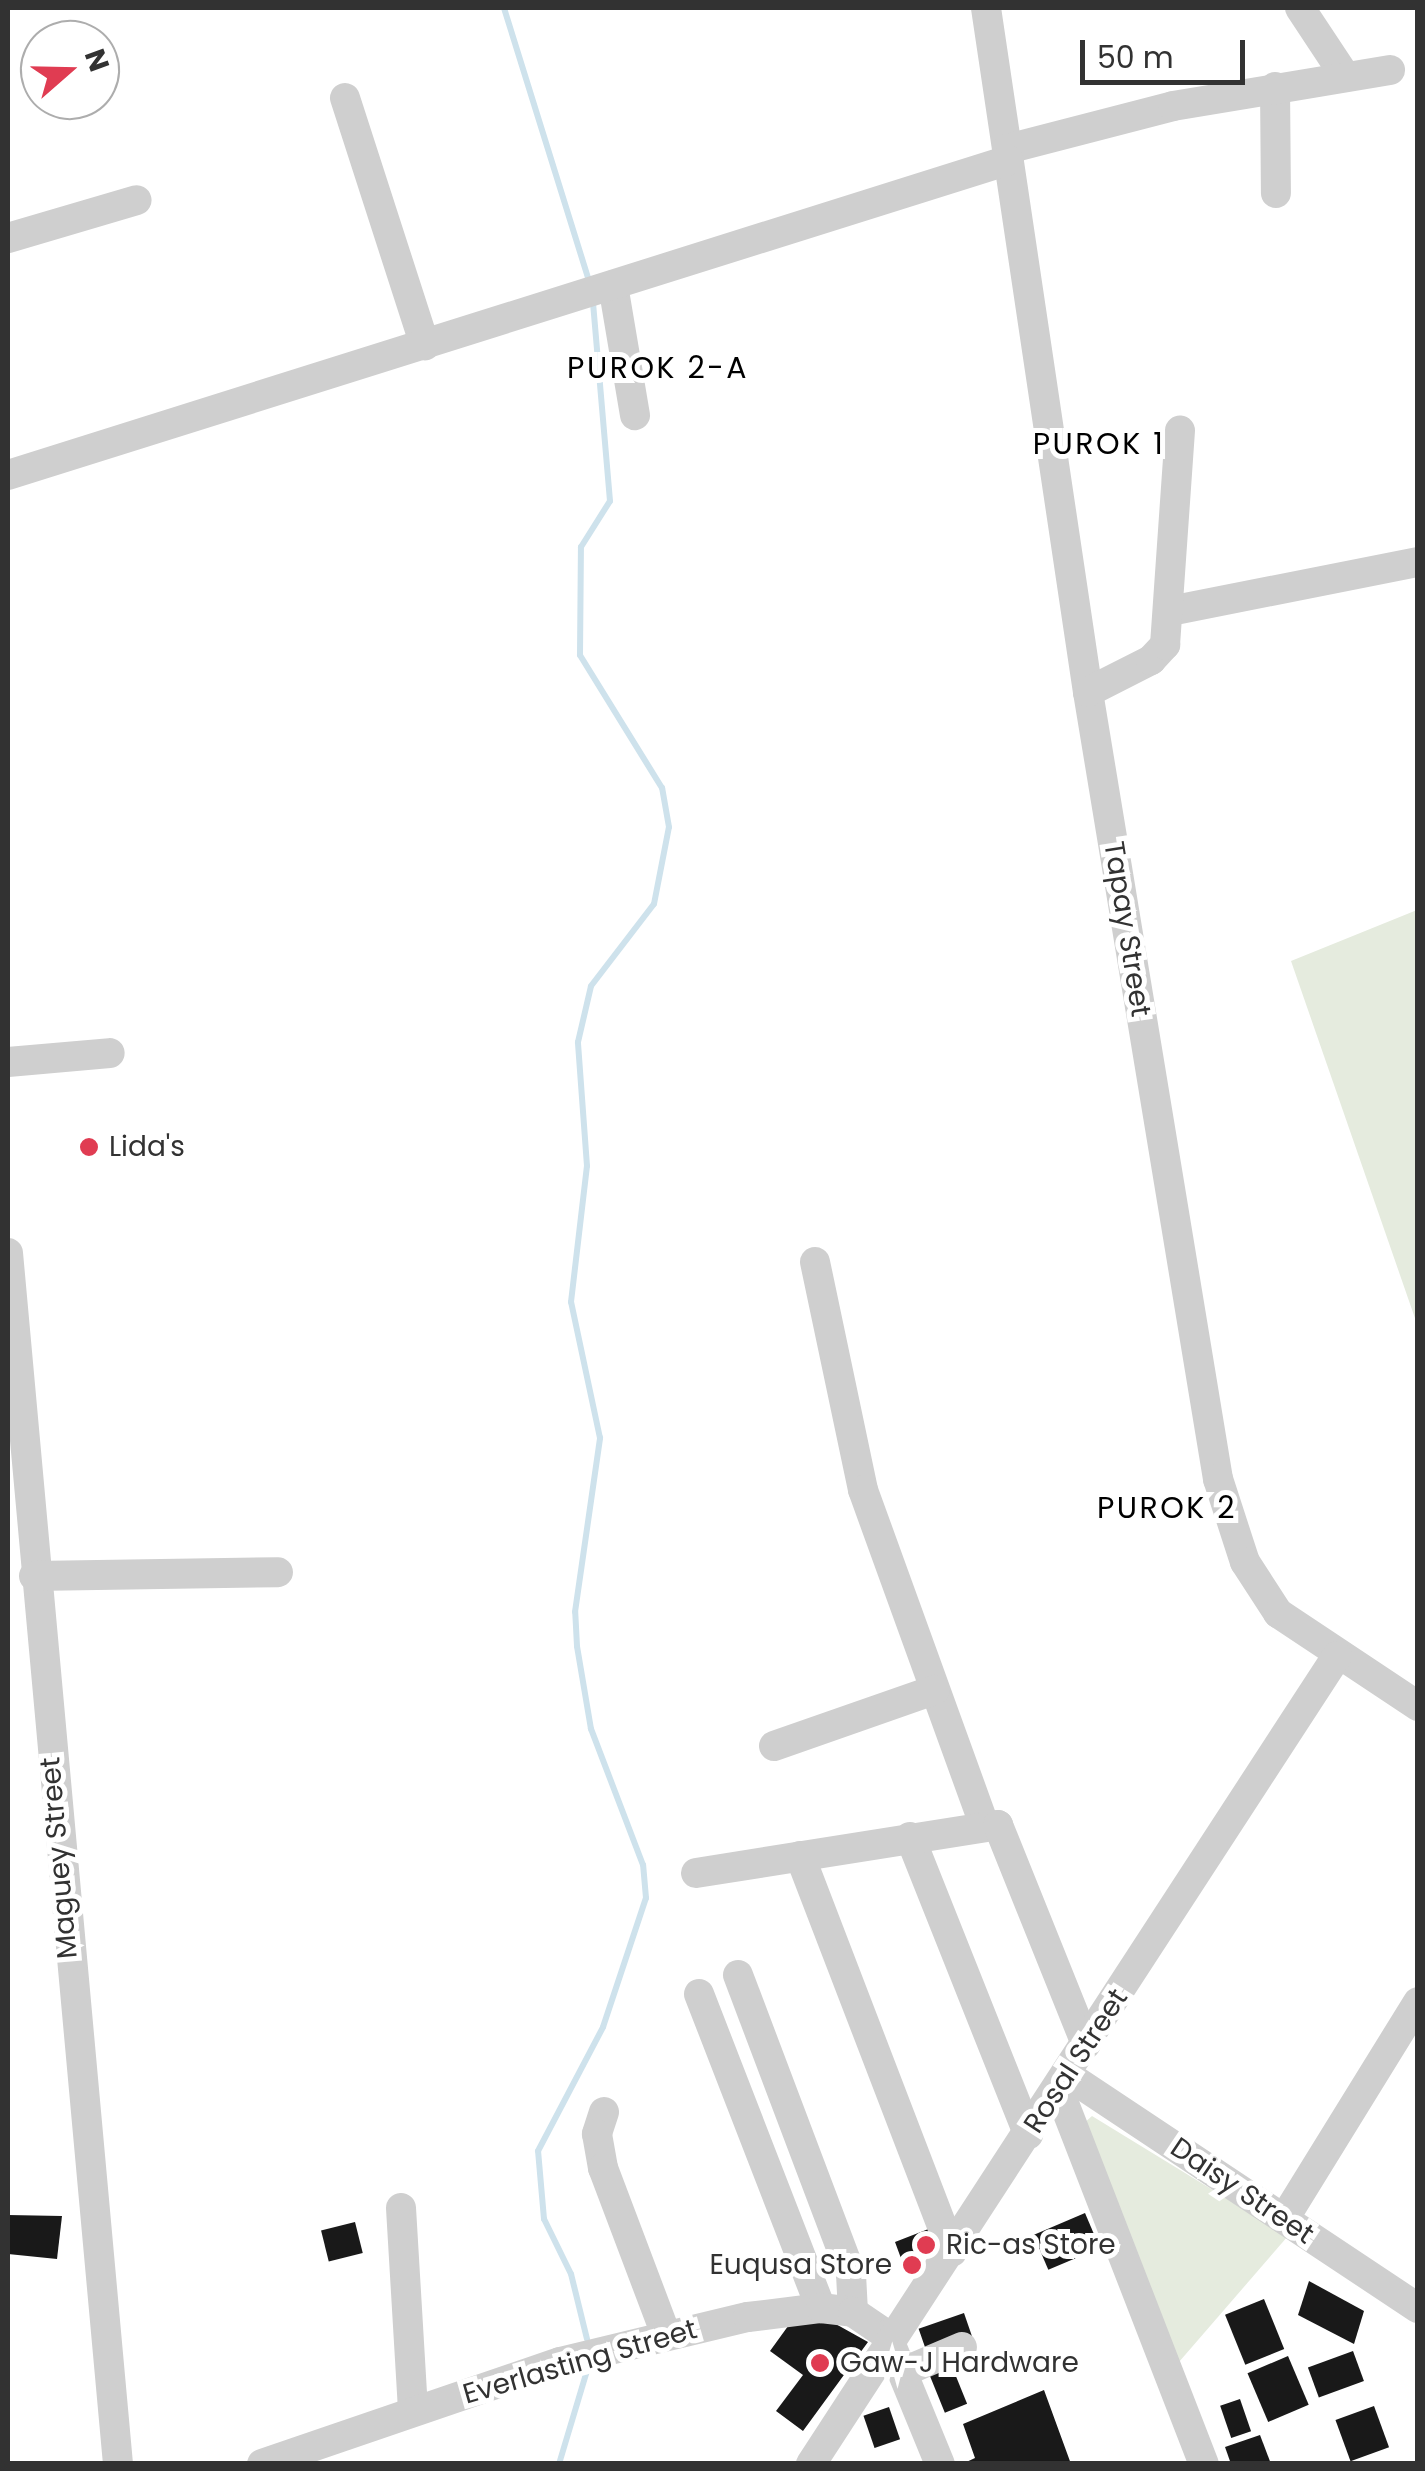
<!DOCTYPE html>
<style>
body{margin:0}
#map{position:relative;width:1425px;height:2471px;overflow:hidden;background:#fff;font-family:Poppins,sans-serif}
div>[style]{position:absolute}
.green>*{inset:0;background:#e5ebde}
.stream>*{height:6px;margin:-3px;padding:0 3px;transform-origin:3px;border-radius:3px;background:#cee2ec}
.building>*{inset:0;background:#191919;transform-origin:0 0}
.minor>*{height:30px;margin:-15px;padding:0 15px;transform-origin:15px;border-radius:15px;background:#cfcfcf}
.dots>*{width:28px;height:28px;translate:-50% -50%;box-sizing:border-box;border:5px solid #fff;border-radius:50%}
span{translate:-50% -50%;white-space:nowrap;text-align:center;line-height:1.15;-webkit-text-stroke:10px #fff;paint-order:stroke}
.street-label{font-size:28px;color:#323232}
.poi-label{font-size:28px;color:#323232}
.left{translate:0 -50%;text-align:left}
.right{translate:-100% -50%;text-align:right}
.neighbourhood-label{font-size:30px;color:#000;letter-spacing:2.5px}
.frame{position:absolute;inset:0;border:10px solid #323232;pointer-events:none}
.north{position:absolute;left:20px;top:20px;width:100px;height:100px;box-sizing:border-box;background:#fff;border:2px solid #adadad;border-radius:50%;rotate:70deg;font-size:28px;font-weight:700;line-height:40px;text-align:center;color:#323232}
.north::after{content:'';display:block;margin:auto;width:35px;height:45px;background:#e03c52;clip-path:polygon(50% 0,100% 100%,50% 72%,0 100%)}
.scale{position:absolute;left:1080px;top:40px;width:165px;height:45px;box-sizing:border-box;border:5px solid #323232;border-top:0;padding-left:12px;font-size:30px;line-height:35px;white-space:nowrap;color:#323232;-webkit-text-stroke:8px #fff;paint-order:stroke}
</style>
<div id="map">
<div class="green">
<div style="clip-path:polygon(1417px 910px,1417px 1324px,1291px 961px)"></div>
<div style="clip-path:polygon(1092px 2116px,1288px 2236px,1179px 2362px,1083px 2124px)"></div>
</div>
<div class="stream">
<div style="left:504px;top:8px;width:286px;rotate:72.7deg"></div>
<div style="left:587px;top:2339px;width:67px;rotate:-103.8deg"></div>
<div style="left:571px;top:2274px;width:61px;rotate:-116.1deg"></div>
<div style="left:544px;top:2219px;width:68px;rotate:-95deg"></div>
<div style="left:538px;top:2151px;width:140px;rotate:-62.3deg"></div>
<div style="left:603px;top:2027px;width:136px;rotate:-71.6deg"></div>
<div style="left:646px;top:1898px;width:33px;rotate:-95deg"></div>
<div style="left:643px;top:1865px;width:146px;rotate:-110.9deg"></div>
<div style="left:591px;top:1729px;width:84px;rotate:-99.6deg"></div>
<div style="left:577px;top:1646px;width:34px;rotate:-93deg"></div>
<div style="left:575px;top:1612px;width:176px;rotate:-81.8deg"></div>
<div style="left:600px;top:1438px;width:139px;rotate:-102deg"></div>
<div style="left:571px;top:1302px;width:137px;rotate:-83.3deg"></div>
<div style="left:587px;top:1166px;width:124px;rotate:-94.2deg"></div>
<div style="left:578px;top:1042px;width:57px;rotate:-76.9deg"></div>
<div style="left:591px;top:986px;width:103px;rotate:-52.5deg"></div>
<div style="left:654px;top:904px;width:78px;rotate:-79deg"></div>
<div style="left:669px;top:827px;width:40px;rotate:-100deg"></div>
<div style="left:662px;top:788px;width:156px;rotate:-121.7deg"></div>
<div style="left:580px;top:655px;width:108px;rotate:-89.5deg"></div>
<div style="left:581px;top:547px;width:54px;rotate:-57.8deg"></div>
<div style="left:610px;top:501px;width:200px;rotate:-94.9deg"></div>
<div style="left:559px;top:2464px;width:104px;rotate:-73.3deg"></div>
</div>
<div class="building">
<div style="left:1085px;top:2213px;width:38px;height:56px;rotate:67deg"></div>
<div style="clip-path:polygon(8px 2215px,62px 2216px,57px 2259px,8px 2254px)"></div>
<div style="left:355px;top:2222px;width:32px;height:35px;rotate:76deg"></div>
<div style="clip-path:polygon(931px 2228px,938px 2246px,917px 2254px,922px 2266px,906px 2272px,895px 2242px)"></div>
<div style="clip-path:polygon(1309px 2281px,1364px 2311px,1354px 2344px,1298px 2315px)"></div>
<div style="left:1264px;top:2299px;width:54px;height:42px;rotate:68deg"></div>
<div style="left:964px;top:2313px;width:24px;height:48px;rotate:71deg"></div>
<div style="clip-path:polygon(825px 2318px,868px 2342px,803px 2431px,776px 2411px,803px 2375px,770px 2351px,791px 2322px)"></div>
<div style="left:1353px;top:2351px;width:32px;height:48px;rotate:70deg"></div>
<div style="left:1288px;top:2356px;width:53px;height:44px;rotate:67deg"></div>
<div style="left:951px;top:2364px;width:43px;height:24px;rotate:68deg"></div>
<div style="clip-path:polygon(1044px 2390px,1071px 2464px,962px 2464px,975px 2458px,963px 2424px)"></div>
<div style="left:1240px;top:2399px;width:34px;height:21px;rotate:71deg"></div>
<div style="left:1374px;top:2406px;width:44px;height:41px;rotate:70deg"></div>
<div style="left:889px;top:2407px;width:34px;height:27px;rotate:71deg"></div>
<div style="clip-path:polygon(1260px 2435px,1271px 2464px,1231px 2464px,1225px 2447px)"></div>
</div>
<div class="minor">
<div style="left:986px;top:8px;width:692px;rotate:81.52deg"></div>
<div style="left:1088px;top:692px;width:798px;rotate:80.62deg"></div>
<div style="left:1218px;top:1479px;width:87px;rotate:72deg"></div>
<div style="left:1245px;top:1562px;width:61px;rotate:57.1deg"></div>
<div style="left:1278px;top:1613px;width:168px;rotate:33.6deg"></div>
<div style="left:1300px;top:8px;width:82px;rotate:56.5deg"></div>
<div style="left:1275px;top:87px;width:106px;rotate:89.5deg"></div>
<div style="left:345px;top:98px;width:260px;rotate:72.1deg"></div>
<div style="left:1007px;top:149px;width:171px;rotate:-14.5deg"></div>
<div style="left:1173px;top:106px;width:220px;rotate:-9.4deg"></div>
<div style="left:8px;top:238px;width:134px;rotate:-16.4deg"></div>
<div style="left:613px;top:285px;width:132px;rotate:80.4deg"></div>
<div style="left:8px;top:475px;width:1049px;rotate:-17.47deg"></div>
<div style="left:1170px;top:611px;width:253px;rotate:-11.2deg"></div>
<div style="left:1088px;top:692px;width:71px;rotate:-26.9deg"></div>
<div style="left:1151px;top:660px;width:21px;rotate:-47deg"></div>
<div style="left:1165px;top:645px;width:215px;rotate:-86deg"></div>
<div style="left:8px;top:1062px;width:102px;rotate:-5deg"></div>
<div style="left:8px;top:1253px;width:1216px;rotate:84.81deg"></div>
<div style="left:815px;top:1262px;width:233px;rotate:78.1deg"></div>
<div style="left:863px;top:1490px;width:356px;rotate:70.1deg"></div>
<div style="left:34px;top:1576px;width:244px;rotate:-0.9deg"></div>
<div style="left:774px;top:1746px;width:170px;rotate:-19.3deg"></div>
<div style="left:910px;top:1837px;width:320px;rotate:68.3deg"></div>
<div style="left:800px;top:1856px;width:424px;rotate:69deg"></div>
<div style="left:696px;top:1873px;width:306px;rotate:-9deg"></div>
<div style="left:998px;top:1825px;width:236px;rotate:68.1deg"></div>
<div style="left:738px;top:1975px;width:320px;rotate:69.3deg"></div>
<div style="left:851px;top:2274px;width:38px;rotate:87deg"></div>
<div style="left:699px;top:1994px;width:337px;rotate:68.8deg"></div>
<div style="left:1067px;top:2075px;width:421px;rotate:33.6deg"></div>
<div style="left:1058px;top:2088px;width:403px;rotate:68.8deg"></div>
<div style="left:604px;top:2112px;width:23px;rotate:108deg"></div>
<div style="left:597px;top:2134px;width:35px;rotate:80deg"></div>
<div style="left:603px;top:2168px;width:178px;rotate:69.3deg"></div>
<div style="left:401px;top:2208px;width:203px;rotate:86.6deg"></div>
<div style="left:1284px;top:2219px;width:255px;rotate:-58.3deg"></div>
<div style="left:903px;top:2372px;width:64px;rotate:-23deg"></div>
<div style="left:262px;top:2464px;width:315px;rotate:-18.9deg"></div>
<div style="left:560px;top:2362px;width:193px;rotate:-13.5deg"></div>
<div style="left:748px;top:2317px;width:74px;rotate:-7deg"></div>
<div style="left:821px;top:2308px;width:32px;rotate:7deg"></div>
<div style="left:853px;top:2312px;width:41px;rotate:34.1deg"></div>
<div style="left:887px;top:2335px;width:139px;rotate:67.7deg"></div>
<div style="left:811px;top:2464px;width:964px;rotate:-56.94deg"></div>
</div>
<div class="dots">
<div style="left:89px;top:1147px;background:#e03c52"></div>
<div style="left:926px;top:2245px;background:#e03c52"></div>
<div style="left:912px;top:2265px;background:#e03c52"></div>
<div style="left:820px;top:2363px;background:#e03c52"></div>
</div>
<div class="street-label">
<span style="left:1127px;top:929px;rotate:81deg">Tapay Street</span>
<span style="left:59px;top:1858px;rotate:-95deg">Maguey Street</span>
<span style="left:1076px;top:2061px;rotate:-57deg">Rosal Street</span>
<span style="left:1242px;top:2191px;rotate:34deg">Daisy Street</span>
<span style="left:580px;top:2362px;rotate:-16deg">Everlasting Street</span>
</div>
<div class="poi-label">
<span class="left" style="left:109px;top:1147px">Lida's</span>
<span class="left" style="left:946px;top:2245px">Ric-as Store</span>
<span class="right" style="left:892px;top:2265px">Euqusa Store</span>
<span class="left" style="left:840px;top:2363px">Gaw-J Hardware</span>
</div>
<div class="neighbourhood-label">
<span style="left:658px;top:368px">PUROK 2-A</span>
<span style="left:1099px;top:444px">PUROK 1</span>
<span style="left:1167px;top:1508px">PUROK 2</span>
</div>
<div class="frame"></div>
<div class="north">N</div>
<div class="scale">50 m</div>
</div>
